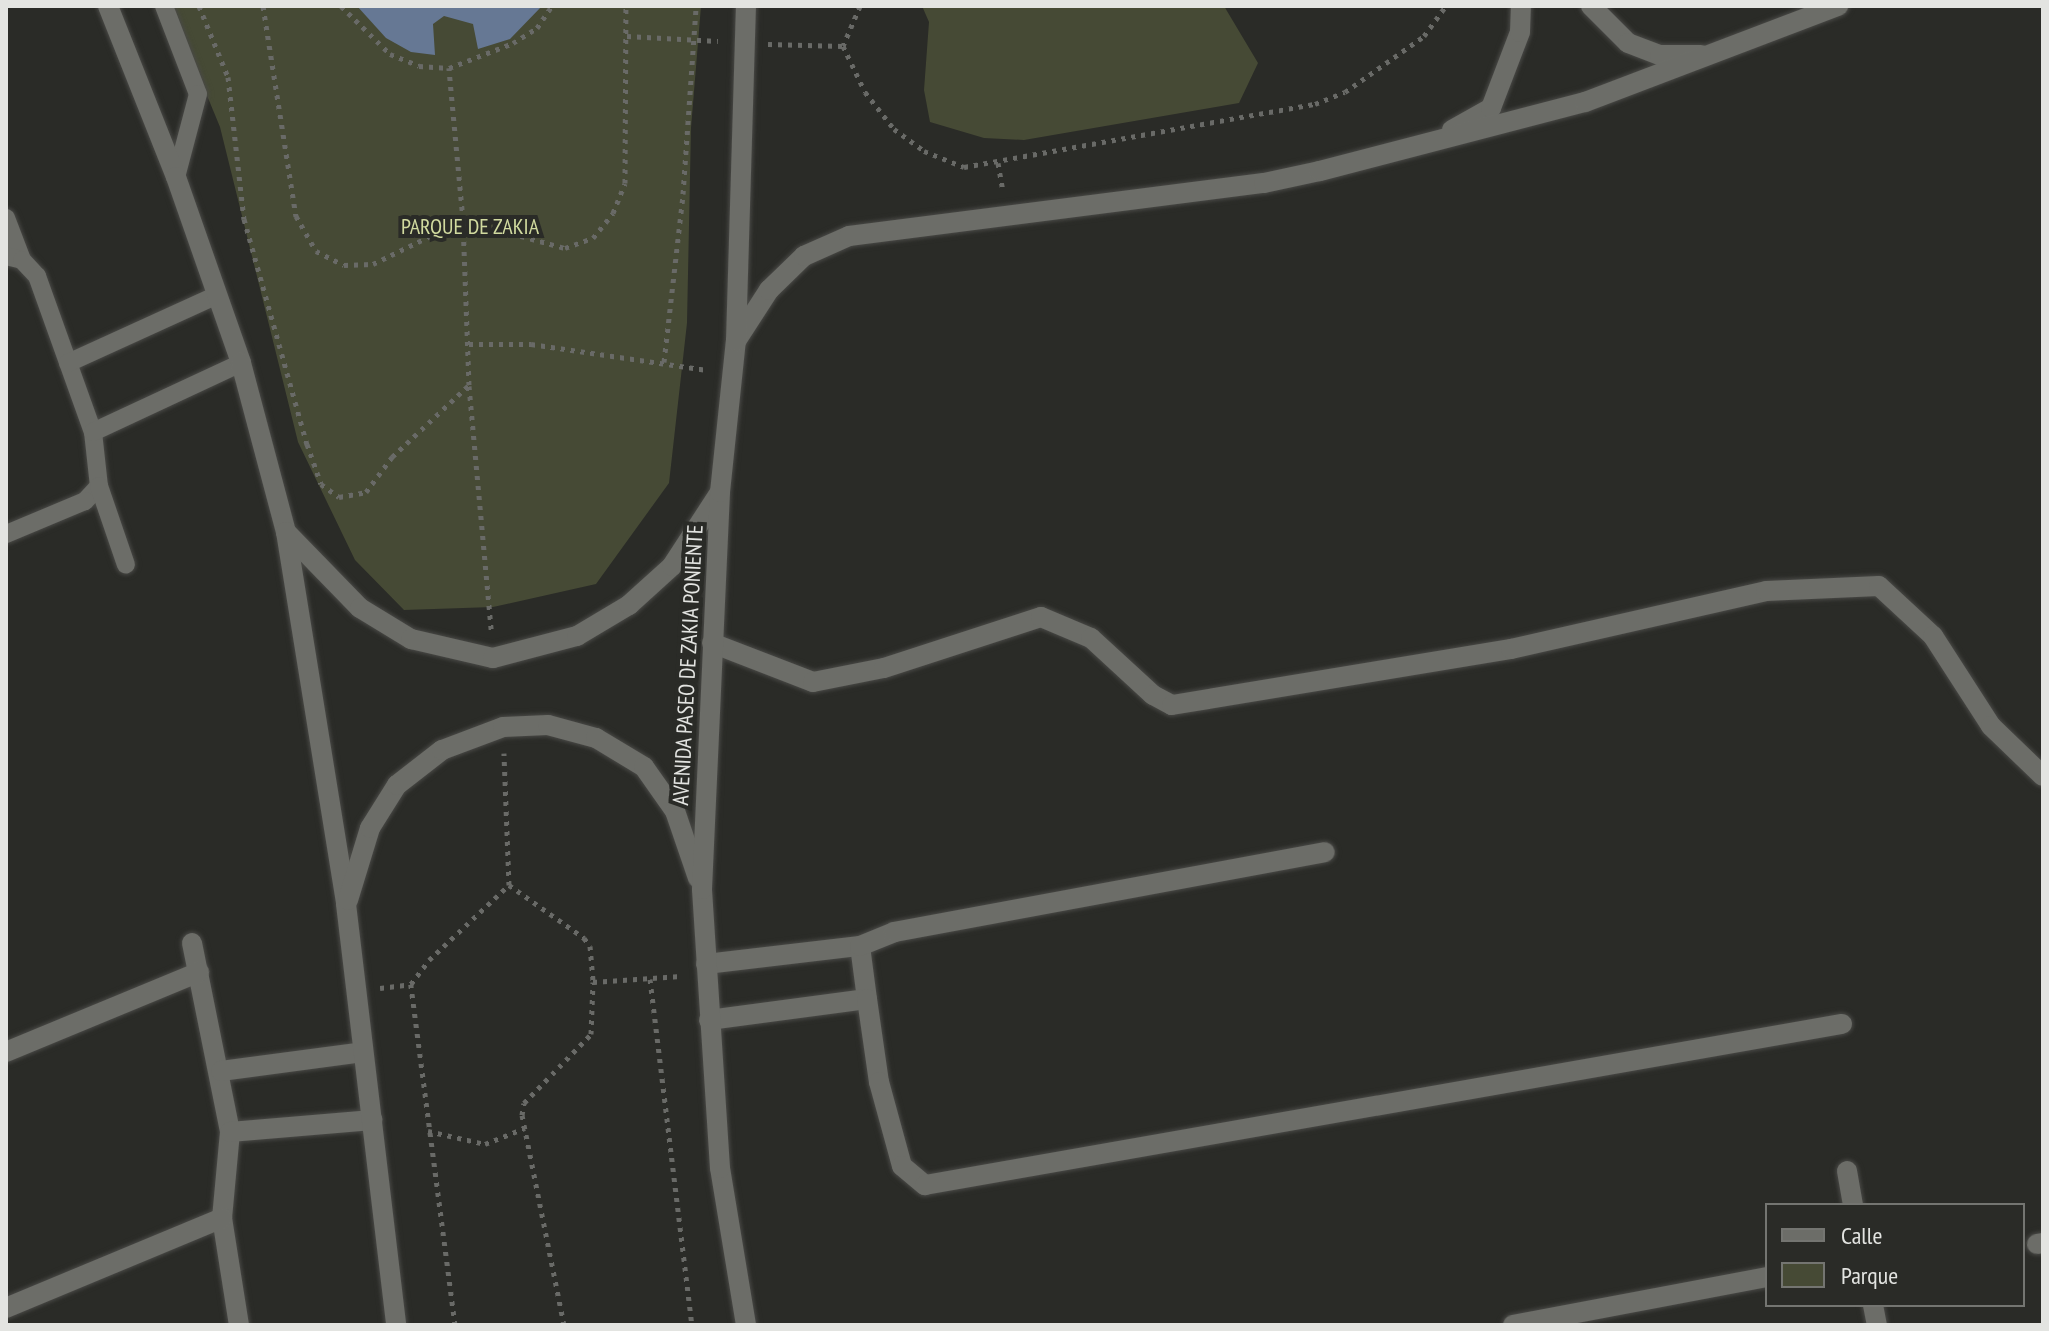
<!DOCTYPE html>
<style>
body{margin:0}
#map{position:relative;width:2049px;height:1331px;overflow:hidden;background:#2a2b27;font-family:"PT Sans Narrow",sans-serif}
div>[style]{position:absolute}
.green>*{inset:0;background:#464a35}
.water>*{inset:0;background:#667894}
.path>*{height:5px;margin-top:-2.5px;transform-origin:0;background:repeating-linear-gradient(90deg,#696a67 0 4px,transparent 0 10px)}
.roads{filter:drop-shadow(0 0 2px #494946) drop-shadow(0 0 2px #494946)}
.lane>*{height:18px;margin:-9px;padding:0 9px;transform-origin:9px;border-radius:9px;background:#6c6d68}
.street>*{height:20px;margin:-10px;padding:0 10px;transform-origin:10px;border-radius:10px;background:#6c6d68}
.secondary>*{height:20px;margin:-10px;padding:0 10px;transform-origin:10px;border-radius:10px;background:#6c6d68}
span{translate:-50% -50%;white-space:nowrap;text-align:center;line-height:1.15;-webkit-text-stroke:8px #2a2b27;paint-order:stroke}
.park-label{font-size:22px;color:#d1da9f}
.street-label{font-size:22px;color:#e3e4e1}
.frame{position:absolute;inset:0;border:8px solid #e3e4e1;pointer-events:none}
.legend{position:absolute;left:1765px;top:1203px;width:260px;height:104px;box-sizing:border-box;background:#2a2b27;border:2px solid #747571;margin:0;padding:10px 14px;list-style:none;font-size:24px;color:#e3e4e1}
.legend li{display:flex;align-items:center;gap:16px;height:40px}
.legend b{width:40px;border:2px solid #747571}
</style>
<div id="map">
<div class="green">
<div style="clip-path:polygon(170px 6px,701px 6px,691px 128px,687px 323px,669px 483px,596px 584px,493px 607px,404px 610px,355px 560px,298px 442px,220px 127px)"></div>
<div style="clip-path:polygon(922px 6px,1224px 6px,1258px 63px,1239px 103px,1024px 140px,984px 138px,930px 122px,924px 90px,929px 22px)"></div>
</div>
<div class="water">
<div style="clip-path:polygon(357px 6px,542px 6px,510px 39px,478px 49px,473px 24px,444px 16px,433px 24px,435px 55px,411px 52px,386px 38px)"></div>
</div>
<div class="path">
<div style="left:199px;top:6px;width:77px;rotate:67.8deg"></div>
<div style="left:228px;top:77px;width:143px;rotate:83.6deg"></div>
<div style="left:244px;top:219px;width:234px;rotate:74.4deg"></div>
<div style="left:307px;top:444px;width:42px;rotate:70.7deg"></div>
<div style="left:321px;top:484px;width:22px;rotate:36deg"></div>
<div style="left:339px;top:497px;width:27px;rotate:-10deg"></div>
<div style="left:366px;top:492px;width:44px;rotate:-53.4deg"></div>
<div style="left:392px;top:457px;width:105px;rotate:-43.1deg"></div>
<div style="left:469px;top:385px;width:165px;rotate:-92.1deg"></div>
<div style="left:463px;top:220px;width:153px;rotate:-95.3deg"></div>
<div style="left:263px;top:6px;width:213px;rotate:81.1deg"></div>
<div style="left:296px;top:216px;width:40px;rotate:60.3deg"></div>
<div style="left:316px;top:251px;width:31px;rotate:27deg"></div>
<div style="left:344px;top:265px;width:29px;rotate:-2deg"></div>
<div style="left:373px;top:264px;width:100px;rotate:-26.1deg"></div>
<div style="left:463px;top:220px;width:106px;rotate:15.4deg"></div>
<div style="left:565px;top:248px;width:30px;rotate:-20deg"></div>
<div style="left:593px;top:238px;width:32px;rotate:-51deg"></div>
<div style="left:613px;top:213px;width:32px;rotate:-68deg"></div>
<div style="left:625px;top:183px;width:177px;rotate:-89.7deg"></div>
<div style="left:341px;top:6px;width:69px;rotate:44.4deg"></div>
<div style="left:390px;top:54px;width:31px;rotate:22deg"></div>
<div style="left:419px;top:66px;width:30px;rotate:4deg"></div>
<div style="left:449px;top:68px;width:69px;rotate:-21.3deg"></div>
<div style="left:513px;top:43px;width:28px;rotate:-32deg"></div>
<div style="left:537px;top:28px;width:27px;rotate:-56deg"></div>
<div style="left:860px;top:6px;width:43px;rotate:113deg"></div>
<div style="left:843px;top:46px;width:51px;rotate:64.4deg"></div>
<div style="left:865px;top:92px;width:47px;rotate:51.9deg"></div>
<div style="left:894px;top:129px;width:37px;rotate:36deg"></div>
<div style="left:924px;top:151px;width:43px;rotate:21.8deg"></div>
<div style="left:964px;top:167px;width:357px;rotate:-10.2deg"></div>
<div style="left:1315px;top:104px;width:32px;rotate:-22deg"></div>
<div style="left:1345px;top:92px;width:97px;rotate:-35.3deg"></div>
<div style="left:1424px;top:36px;width:37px;rotate:-54deg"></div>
<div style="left:627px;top:36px;width:91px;rotate:3.1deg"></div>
<div style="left:768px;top:44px;width:75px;rotate:1.5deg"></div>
<div style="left:998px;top:163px;width:27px;rotate:80deg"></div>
<div style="left:469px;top:344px;width:62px"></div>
<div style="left:531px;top:344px;width:178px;rotate:8.4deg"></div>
<div style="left:664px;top:362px;width:169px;rotate:-83.5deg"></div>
<div style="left:683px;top:194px;width:188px;rotate:-86deg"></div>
<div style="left:469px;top:386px;width:245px;rotate:84.8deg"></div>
<div style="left:509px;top:885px;width:92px;rotate:35.2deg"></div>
<div style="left:584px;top:938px;width:10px;rotate:53deg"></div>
<div style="left:590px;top:946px;width:36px;rotate:85deg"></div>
<div style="left:593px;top:982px;width:88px;rotate:-3.9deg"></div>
<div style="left:650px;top:979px;width:349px;rotate:83.1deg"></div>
<div style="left:380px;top:988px;width:31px;rotate:-7deg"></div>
<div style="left:428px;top:1131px;width:58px;rotate:12.8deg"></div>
<div style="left:485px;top:1144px;width:43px;rotate:-21.8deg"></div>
<div style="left:455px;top:1325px;width:344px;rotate:-97.4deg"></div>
<div style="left:411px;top:984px;width:30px;rotate:-53deg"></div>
<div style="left:429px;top:960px;width:110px;rotate:-43.2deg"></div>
<div style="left:509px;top:885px;width:132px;rotate:-92.2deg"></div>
<div style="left:564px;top:1325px;width:214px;rotate:-101.3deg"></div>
<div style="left:522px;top:1115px;width:12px;rotate:-81deg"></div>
<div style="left:524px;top:1103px;width:96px;rotate:-45.8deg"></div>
<div style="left:591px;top:1034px;width:52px;rotate:-87.8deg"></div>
</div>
<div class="roads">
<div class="lane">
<div style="left:164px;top:6px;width:94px;rotate:68.9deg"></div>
<div style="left:198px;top:94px;width:86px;rotate:104.8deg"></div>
<div style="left:6px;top:218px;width:45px;rotate:69.1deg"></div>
<div style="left:6px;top:256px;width:16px;rotate:14deg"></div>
<div style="left:22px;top:260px;width:22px;rotate:47deg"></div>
<div style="left:37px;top:276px;width:166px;rotate:70.3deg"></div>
<div style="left:93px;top:432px;width:54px;rotate:83.7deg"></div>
<div style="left:99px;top:486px;width:21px;rotate:133deg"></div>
<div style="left:85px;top:501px;width:86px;rotate:157.3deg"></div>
<div style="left:68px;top:363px;width:164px;rotate:-24.5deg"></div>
<div style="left:93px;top:432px;width:163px;rotate:-25deg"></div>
<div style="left:99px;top:486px;width:83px;rotate:71.1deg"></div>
</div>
<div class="street">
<div style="left:712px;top:643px;width:108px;rotate:21.1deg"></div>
<div style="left:813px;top:682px;width:72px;rotate:-11.2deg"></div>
<div style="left:884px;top:668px;width:165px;rotate:-18deg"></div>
<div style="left:1041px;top:617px;width:54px;rotate:22.8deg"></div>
<div style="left:1091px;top:638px;width:84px;rotate:42.6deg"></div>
<div style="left:1153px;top:695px;width:21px;rotate:28deg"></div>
<div style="left:1172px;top:705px;width:344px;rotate:-9.4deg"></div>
<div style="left:1511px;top:649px;width:262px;rotate:-12.8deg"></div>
<div style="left:1766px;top:591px;width:113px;rotate:-2.5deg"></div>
<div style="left:1879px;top:586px;width:74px;rotate:42.8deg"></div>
<div style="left:1933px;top:636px;width:107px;rotate:57.2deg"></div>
<div style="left:1991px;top:726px;width:72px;rotate:43.9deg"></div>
<div style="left:192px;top:943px;width:193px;rotate:78.6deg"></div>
<div style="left:230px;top:1132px;width:86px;rotate:95.3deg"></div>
<div style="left:222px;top:1218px;width:108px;rotate:81deg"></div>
<div style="left:706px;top:964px;width:155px;rotate:-6.7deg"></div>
<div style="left:867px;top:999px;width:53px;rotate:-97.5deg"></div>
<div style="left:860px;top:946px;width:37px;rotate:-22deg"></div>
<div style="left:894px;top:932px;width:438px;rotate:-10.5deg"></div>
<div style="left:709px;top:1020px;width:159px;rotate:-7.6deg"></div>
<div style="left:867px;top:999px;width:84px;rotate:81.8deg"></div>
<div style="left:879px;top:1082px;width:87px;rotate:74.7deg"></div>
<div style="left:902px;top:1166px;width:30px;rotate:40deg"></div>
<div style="left:925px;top:1185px;width:931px;rotate:-9.96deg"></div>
<div style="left:6px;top:1052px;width:209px;rotate:-22.5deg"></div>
<div style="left:221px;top:1071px;width:143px;rotate:-7.6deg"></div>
<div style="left:230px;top:1132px;width:143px;rotate:-4.8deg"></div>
<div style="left:1847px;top:1171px;width:35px;rotate:80deg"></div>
<div style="left:2037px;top:1244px;width:6px;rotate:-9deg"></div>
<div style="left:1873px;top:1305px;width:20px;rotate:79deg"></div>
<div style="left:6px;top:1308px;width:234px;rotate:-22.6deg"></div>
<div style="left:1513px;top:1325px;width:258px;rotate:-10.7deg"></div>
</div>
<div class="secondary">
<div style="left:108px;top:6px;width:184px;rotate:68.3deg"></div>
<div style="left:176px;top:177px;width:197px;rotate:70.7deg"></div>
<div style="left:241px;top:363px;width:175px;rotate:75.1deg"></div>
<div style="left:286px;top:532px;width:377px;rotate:80.8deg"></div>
<div style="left:346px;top:904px;width:424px;rotate:83.2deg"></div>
<div style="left:1591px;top:6px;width:52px;rotate:45deg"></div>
<div style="left:1628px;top:43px;width:34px;rotate:21deg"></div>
<div style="left:1660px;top:55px;width:41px"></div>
<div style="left:1452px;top:130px;width:45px;rotate:-29.4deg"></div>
<div style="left:1491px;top:108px;width:81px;rotate:-69.1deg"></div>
<div style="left:1520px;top:32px;width:26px;rotate:-88deg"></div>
<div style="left:736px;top:341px;width:61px;rotate:-57.1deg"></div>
<div style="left:769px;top:290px;width:49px;rotate:-44.2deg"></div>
<div style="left:804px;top:256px;width:49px;rotate:-24deg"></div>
<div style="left:849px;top:236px;width:418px;rotate:-7.3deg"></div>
<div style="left:1264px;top:183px;width:57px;rotate:-12.1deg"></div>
<div style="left:1320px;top:171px;width:274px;rotate:-14.6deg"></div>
<div style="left:1585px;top:102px;width:271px;rotate:-20.8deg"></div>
<div style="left:286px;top:532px;width:106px;rotate:45.8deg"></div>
<div style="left:360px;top:608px;width:60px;rotate:31.3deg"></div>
<div style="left:411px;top:639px;width:84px;rotate:13deg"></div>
<div style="left:493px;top:658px;width:87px;rotate:-14.7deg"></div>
<div style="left:577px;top:636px;width:61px;rotate:-30.8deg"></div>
<div style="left:629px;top:605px;width:58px;rotate:-42.2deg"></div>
<div style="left:672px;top:566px;width:88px;rotate:-57deg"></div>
<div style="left:348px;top:900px;width:75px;rotate:-73deg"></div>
<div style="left:370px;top:828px;width:51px;rotate:-57.9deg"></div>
<div style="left:397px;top:785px;width:57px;rotate:-37.9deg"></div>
<div style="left:442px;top:750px;width:65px;rotate:-20.7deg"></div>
<div style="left:503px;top:727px;width:45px;rotate:-2.5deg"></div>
<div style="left:548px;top:725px;width:50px;rotate:15.2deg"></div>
<div style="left:596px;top:738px;width:56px;rotate:31.1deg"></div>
<div style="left:644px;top:767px;width:54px;rotate:54.8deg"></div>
<div style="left:675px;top:811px;width:71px;rotate:71.1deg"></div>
<div style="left:746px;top:1325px;width:159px;rotate:-99.4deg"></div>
<div style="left:720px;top:1168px;width:280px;rotate:-93.7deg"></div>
<div style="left:702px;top:889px;width:397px;rotate:-87.4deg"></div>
<div style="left:720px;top:492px;width:152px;rotate:-84deg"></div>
<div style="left:736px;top:341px;width:335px;rotate:-88.3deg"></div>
</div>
</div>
<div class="park-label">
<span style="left:470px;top:227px">PARQUE DE ZAKIA</span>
</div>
<div class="street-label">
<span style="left:688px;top:665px;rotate:-87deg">AVENIDA PASEO DE ZAKIA PONIENTE</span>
</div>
<div class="frame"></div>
<ul class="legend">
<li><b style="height:10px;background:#6c6d68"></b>Calle</li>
<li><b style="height:22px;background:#464a35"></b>Parque</li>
</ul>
</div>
